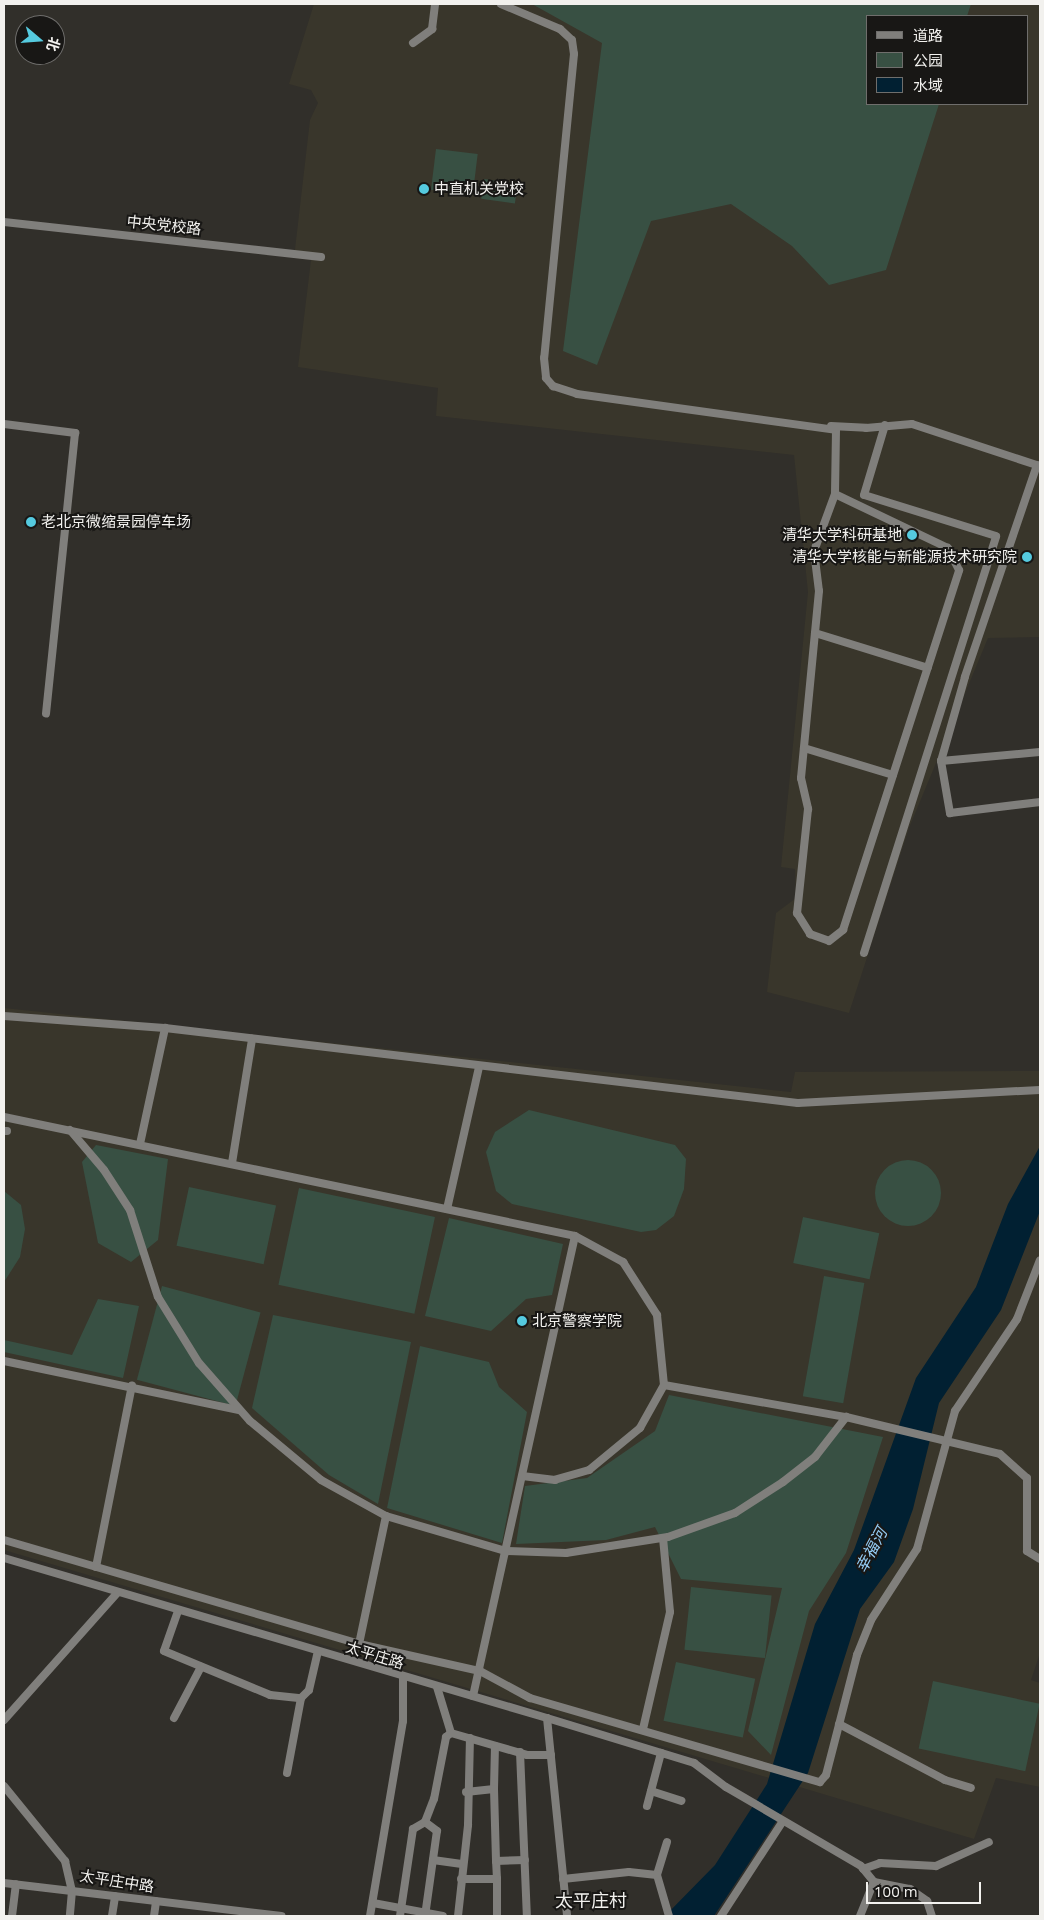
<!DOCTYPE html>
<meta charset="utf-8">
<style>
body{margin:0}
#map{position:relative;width:1044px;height:1920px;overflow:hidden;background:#312f2a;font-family:"Open Sans","Noto Sans SC",sans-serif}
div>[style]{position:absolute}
.built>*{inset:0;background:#39362b}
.green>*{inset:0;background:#385043;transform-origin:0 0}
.round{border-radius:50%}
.water>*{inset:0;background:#012032}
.minor>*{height:8px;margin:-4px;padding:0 4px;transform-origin:4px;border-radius:4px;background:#807f7c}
.dots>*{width:14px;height:14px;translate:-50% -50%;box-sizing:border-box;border:2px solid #181715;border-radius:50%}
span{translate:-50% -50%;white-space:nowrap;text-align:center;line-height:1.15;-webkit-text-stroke:4px #181715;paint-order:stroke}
.poi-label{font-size:15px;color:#f2f1ee}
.left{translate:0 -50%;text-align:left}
.right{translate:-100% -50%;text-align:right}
.street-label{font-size:15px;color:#f2f1ee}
.water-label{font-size:16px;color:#94cbf3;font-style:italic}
.quarter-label{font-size:18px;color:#f2f1ee}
.frame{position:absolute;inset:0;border:5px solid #f2f1ee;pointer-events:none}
.legend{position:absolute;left:866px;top:15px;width:162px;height:90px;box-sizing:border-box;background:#181715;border:1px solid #6f6e6c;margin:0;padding:6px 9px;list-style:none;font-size:15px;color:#f2f1ee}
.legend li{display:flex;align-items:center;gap:10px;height:25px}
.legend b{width:25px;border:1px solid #6f6e6c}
.north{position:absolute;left:15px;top:15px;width:50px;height:50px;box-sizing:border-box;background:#181715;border:1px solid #6f6e6c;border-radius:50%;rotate:108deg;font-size:14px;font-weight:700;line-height:20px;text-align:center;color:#f2f1ee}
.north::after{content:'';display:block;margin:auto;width:18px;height:22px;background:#55cadf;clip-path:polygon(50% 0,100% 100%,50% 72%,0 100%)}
.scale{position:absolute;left:866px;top:1882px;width:115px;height:22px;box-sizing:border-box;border:2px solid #f2f1ee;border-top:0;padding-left:6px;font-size:15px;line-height:18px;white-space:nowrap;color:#f2f1ee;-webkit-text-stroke:4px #181715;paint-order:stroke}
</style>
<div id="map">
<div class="built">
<div style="clip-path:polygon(evenodd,314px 4px,1040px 4px,1040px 637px,988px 638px,909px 828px,849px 1013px,767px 992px,776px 913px,796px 898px,795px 869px,781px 867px,808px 592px,794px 455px,436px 416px,438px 388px,298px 367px,311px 260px,294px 258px,310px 120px,318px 103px,311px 90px,289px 84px,314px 4px,868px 16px,1028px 16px,1028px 104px,868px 104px,868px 16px)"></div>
<div style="clip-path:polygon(4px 1008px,791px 1092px,795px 1072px,1040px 1071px,1040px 1653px,1031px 1680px,1040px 1683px,1040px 1787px,996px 1778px,974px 1839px,4px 1550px)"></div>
</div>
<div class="green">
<div style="clip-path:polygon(532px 4px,971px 4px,967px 16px,868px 16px,868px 104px,939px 104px,886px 270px,829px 285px,792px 246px,731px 204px,651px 221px,597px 365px,563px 351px,602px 43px)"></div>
<div style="left:436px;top:149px;width:42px;height:41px;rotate:7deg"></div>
<div style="left:484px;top:179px;width:34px;height:20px;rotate:8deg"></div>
<div style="clip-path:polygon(529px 1110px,675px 1145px,686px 1159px,684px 1189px,674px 1216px,656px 1230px,641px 1232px,512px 1204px,496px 1191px,486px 1152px,495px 1132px)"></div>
<div style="clip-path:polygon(96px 1145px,168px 1159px,158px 1240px,131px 1262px,98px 1243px,82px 1162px)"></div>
<div class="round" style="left:875px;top:1160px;width:66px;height:66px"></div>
<div style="left:189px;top:1187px;width:89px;height:60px;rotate:12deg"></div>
<div style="left:299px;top:1188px;width:139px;height:99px;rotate:12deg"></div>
<div style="clip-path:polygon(4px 1191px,21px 1205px,25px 1229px,20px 1257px,4px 1282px)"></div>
<div style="left:803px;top:1217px;width:78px;height:47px;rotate:12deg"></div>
<div style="clip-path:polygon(449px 1218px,563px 1244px,552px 1295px,526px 1299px,491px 1331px,425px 1316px)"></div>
<div style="left:824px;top:1276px;width:41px;height:122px;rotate:10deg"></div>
<div style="left:162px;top:1286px;width:102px;height:97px;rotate:15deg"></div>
<div style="clip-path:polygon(98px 1299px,139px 1306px,123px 1378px,4px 1352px,4px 1340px,72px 1355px)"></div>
<div style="clip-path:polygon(273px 1315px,411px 1342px,378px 1504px,329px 1475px,252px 1408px)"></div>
<div style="clip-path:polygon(420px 1346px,489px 1362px,499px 1387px,527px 1412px,502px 1543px,387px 1508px)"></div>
<div style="clip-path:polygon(669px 1395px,883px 1437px,846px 1553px,809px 1611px,771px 1755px,748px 1731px,782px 1588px,681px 1579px,655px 1527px,606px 1540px,516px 1544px,525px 1486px,587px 1478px,655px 1431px)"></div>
<div style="left:691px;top:1587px;width:81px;height:63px;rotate:6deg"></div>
<div style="left:676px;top:1662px;width:81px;height:60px;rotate:12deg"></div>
<div style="left:933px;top:1681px;width:109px;height:69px;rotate:12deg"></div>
</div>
<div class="water">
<div style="clip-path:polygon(1040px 1146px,1040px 1211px,1001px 1310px,939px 1403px,913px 1509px,894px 1562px,860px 1609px,808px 1773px,714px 1916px,665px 1916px,715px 1865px,767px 1784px,815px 1624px,854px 1550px,916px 1378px,976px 1287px,1008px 1204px)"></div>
</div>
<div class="minor">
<div style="left:501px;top:4px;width:64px;rotate:23deg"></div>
<div style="left:560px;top:29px;width:16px;rotate:43deg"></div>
<div style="left:572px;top:40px;width:14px;rotate:82deg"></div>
<div style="left:574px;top:54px;width:305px;rotate:95.6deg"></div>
<div style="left:544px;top:358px;width:20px;rotate:84deg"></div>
<div style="left:546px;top:378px;width:11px;rotate:49deg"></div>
<div style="left:553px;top:386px;width:25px;rotate:18deg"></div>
<div style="left:577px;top:394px;width:261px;rotate:7.9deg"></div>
<div style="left:836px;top:430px;width:64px;rotate:90.9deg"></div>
<div style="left:835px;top:494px;width:61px;rotate:110.2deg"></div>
<div style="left:814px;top:551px;width:40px;rotate:82.9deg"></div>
<div style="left:819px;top:591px;width:188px;rotate:95.5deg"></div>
<div style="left:801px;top:778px;width:32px;rotate:77deg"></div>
<div style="left:808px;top:809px;width:105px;rotate:96deg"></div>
<div style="left:797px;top:913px;width:25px;rotate:58deg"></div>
<div style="left:810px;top:934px;width:20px;rotate:20deg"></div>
<div style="left:829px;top:941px;width:18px;rotate:-38deg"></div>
<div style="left:843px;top:930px;width:378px;rotate:-72.1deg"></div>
<div style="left:959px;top:570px;width:25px;rotate:-117deg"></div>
<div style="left:948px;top:548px;width:125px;rotate:-154.5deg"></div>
<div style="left:413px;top:43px;width:24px;rotate:-36deg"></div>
<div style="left:432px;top:29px;width:25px;rotate:-83deg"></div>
<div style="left:4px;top:222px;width:319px;rotate:6.3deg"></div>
<div style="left:4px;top:424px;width:72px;rotate:7.2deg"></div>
<div style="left:75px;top:433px;width:282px;rotate:95.9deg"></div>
<div style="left:831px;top:426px;width:35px;rotate:3deg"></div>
<div style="left:866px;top:428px;width:46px;rotate:-5deg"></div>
<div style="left:912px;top:424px;width:132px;rotate:18.2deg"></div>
<div style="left:1037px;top:465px;width:224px;rotate:108.8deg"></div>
<div style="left:965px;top:677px;width:87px;rotate:105.9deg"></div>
<div style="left:941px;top:761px;width:53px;rotate:80.2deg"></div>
<div style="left:950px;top:813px;width:91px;rotate:-7deg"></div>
<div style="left:815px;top:633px;width:118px;rotate:17.2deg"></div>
<div style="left:804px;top:748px;width:93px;rotate:16.9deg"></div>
<div style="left:941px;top:761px;width:99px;rotate:-5.2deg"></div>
<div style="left:864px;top:953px;width:437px;rotate:-72.4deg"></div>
<div style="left:996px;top:536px;width:138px;rotate:-162.7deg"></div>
<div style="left:864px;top:495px;width:73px;rotate:-73.3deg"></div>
<div style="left:4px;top:1016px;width:161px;rotate:4.3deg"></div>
<div style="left:165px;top:1028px;width:637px;rotate:6.76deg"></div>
<div style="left:798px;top:1103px;width:242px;rotate:-3.1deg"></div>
<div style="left:4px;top:1117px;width:583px;rotate:11.77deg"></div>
<div style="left:575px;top:1236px;width:55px;rotate:28.4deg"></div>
<div style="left:623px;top:1262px;width:63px;rotate:57.3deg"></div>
<div style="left:657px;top:1315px;width:70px;rotate:84.3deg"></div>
<div style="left:664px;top:1385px;width:49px;rotate:119.2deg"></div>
<div style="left:640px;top:1428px;width:66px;rotate:140.5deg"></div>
<div style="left:589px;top:1470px;width:35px;rotate:164deg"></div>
<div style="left:555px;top:1480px;width:33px;rotate:-173deg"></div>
<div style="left:70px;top:1130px;width:52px;rotate:49.6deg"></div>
<div style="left:104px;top:1170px;width:48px;rotate:57deg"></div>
<div style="left:130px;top:1210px;width:91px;rotate:72.2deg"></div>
<div style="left:158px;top:1297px;width:78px;rotate:58.2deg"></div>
<div style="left:199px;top:1363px;width:77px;rotate:48.7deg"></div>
<div style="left:250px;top:1421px;width:92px;rotate:39.7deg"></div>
<div style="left:321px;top:1480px;width:74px;rotate:29deg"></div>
<div style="left:386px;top:1516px;width:125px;rotate:16.3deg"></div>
<div style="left:506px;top:1551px;width:60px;rotate:1.9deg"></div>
<div style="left:566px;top:1553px;width:103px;rotate:-8.9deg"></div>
<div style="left:668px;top:1537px;width:71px;rotate:-19.7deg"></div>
<div style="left:735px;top:1513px;width:57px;rotate:-32.9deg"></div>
<div style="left:783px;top:1482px;width:41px;rotate:-38deg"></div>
<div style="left:815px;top:1457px;width:51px;rotate:-52.2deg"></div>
<div style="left:4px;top:1131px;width:3px"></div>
<div style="left:140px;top:1144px;width:119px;rotate:-77.8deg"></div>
<div style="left:232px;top:1163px;width:126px;rotate:-80.8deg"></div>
<div style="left:447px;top:1209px;width:146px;rotate:-77.3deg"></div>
<div style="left:4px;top:1361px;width:240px;rotate:11.8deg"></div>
<div style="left:664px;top:1385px;width:185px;rotate:10deg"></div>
<div style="left:846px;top:1417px;width:158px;rotate:13.5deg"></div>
<div style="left:1000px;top:1454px;width:36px;rotate:42deg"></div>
<div style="left:1027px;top:1478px;width:73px;rotate:90deg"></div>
<div style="left:1027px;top:1551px;width:15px;rotate:32deg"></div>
<div style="left:4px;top:1540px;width:370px;rotate:16.3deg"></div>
<div style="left:359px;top:1644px;width:124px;rotate:12.6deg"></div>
<div style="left:480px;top:1671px;width:57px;rotate:28.4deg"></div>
<div style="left:530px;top:1698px;width:302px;rotate:16.2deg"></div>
<div style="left:820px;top:1782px;width:9px;rotate:-49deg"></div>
<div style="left:826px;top:1775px;width:124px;rotate:-75.5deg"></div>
<div style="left:857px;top:1655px;width:38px;rotate:-68deg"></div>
<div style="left:871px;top:1620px;width:85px;rotate:-57.1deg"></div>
<div style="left:917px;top:1549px;width:143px;rotate:-74.6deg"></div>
<div style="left:955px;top:1411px;width:111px;rotate:-56deg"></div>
<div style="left:1017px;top:1319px;width:63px;rotate:-68.7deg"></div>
<div style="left:4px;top:1558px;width:566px;rotate:16.42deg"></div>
<div style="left:547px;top:1718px;width:199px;rotate:84.2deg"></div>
<div style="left:96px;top:1567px;width:185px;rotate:-78.8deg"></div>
<div style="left:178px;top:1611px;width:42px;rotate:109.3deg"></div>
<div style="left:164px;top:1651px;width:115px;rotate:22.5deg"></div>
<div style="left:270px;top:1695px;width:31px;rotate:6deg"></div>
<div style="left:301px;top:1698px;width:11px;rotate:-45deg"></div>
<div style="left:309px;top:1690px;width:39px;rotate:-77deg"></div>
<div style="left:359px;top:1644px;width:131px;rotate:-78.1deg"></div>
<div style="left:437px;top:1687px;width:48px;rotate:73.1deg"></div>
<div style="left:451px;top:1733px;width:79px;rotate:16.1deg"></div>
<div style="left:527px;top:1755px;width:24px"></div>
<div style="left:473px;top:1696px;width:471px;rotate:-77.5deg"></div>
<div style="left:174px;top:1718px;width:58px;rotate:-62.1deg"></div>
<div style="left:547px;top:1718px;width:154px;rotate:17deg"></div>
<div style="left:694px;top:1763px;width:40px;rotate:37deg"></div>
<div style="left:726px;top:1787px;width:156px;rotate:30.3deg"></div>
<div style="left:861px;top:1866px;width:21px;rotate:51deg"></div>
<div style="left:874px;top:1882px;width:37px;rotate:11deg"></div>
<div style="left:910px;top:1889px;width:21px;rotate:35deg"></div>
<div style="left:927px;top:1901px;width:16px;rotate:72deg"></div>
<div style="left:4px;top:1720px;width:171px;rotate:-48.3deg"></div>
<div style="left:839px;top:1724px;width:120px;rotate:27.8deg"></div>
<div style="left:945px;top:1780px;width:27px;rotate:17deg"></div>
<div style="left:643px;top:1729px;width:120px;rotate:-77deg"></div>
<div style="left:670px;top:1612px;width:74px;rotate:-95.4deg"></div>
<div style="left:520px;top:1752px;width:164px;rotate:87.6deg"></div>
<div style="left:287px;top:1773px;width:76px;rotate:-79.4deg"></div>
<div style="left:4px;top:1786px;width:97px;rotate:50.9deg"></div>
<div style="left:65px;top:1861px;width:31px;rotate:77deg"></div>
<div style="left:72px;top:1891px;width:211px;rotate:6.8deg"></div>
<div style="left:494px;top:1789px;width:43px;rotate:-88.7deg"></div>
<div style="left:651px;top:1791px;width:32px;rotate:18deg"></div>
<div style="left:466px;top:1792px;width:28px;rotate:-6deg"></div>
<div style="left:494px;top:1789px;width:72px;rotate:88.4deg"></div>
<div style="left:647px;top:1806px;width:55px;rotate:-75.2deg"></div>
<div style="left:667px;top:1842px;width:34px;rotate:107deg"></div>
<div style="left:657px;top:1875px;width:43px;rotate:73.7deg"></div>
<div style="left:433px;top:1860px;width:29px;rotate:8deg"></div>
<div style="left:863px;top:1869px;width:18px;rotate:-19deg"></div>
<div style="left:880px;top:1863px;width:56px;rotate:3.1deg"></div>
<div style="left:936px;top:1866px;width:58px;rotate:-24.4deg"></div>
<div style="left:461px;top:1879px;width:36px"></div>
<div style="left:497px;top:1879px;width:37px;rotate:90deg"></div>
<div style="left:497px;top:1879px;width:18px;rotate:-93deg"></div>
<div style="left:496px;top:1861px;width:29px;rotate:-2deg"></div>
<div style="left:563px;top:1879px;width:66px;rotate:-6.1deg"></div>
<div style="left:629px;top:1872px;width:28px;rotate:6deg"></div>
<div style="left:4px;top:1883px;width:68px;rotate:6.7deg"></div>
<div style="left:72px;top:1891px;width:25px;rotate:95deg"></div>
<div style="left:373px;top:1903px;width:71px;rotate:10.5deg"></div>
<div style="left:12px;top:1916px;width:32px;rotate:-83deg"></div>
<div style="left:112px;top:1916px;width:20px;rotate:-81deg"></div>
<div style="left:154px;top:1916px;width:15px;rotate:-82deg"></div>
<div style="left:370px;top:1916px;width:198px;rotate:-80.4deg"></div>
<div style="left:403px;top:1721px;width:43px;rotate:-90deg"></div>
<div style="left:400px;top:1916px;width:88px;rotate:-81.5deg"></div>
<div style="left:413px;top:1829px;width:14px;rotate:-30deg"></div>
<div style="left:425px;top:1822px;width:25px;rotate:-69deg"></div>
<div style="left:434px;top:1799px;width:63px;rotate:-79deg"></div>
<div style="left:446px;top:1737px;width:6px;rotate:-39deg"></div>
<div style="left:425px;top:1916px;width:86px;rotate:-82deg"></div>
<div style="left:437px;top:1831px;width:15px;rotate:-143deg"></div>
<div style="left:458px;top:1916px;width:92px;rotate:-83.7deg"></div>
<div style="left:468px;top:1825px;width:87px;rotate:-88.7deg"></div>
<div style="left:721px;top:1916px;width:113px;rotate:-56.9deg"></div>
<div style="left:860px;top:1916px;width:37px;rotate:-68deg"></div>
</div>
<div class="dots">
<div style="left:424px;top:189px;background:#55cadf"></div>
<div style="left:31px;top:522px;background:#55cadf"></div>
<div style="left:912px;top:535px;background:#55cadf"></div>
<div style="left:1027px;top:557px;background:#55cadf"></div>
<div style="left:522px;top:1321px;background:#55cadf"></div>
</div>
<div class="poi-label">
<span class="left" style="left:434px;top:189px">中直机关党校</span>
<span class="left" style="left:41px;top:522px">老北京微缩景园停车场</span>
<span class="right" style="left:902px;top:535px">清华大学科研基地</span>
<span class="right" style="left:1017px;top:557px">清华大学核能与新能源技术研究院</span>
<span class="left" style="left:532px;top:1321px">北京警察学院</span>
</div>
<div class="street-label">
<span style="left:164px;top:225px;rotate:6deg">中央党校路</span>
<span style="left:375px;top:1655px;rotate:17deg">太平庄路</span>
<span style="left:117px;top:1881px;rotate:9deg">太平庄中路</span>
</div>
<div class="water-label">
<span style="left:871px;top:1550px;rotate:-62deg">幸福河</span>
</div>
<div class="quarter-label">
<span style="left:591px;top:1900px">太平庄村</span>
</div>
<div class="frame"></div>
<ul class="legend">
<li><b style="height:6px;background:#807f7c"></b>道路</li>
<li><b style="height:14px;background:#385043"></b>公园</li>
<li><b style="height:14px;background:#012032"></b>水域</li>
</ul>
<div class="north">北</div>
<div class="scale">100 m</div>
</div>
